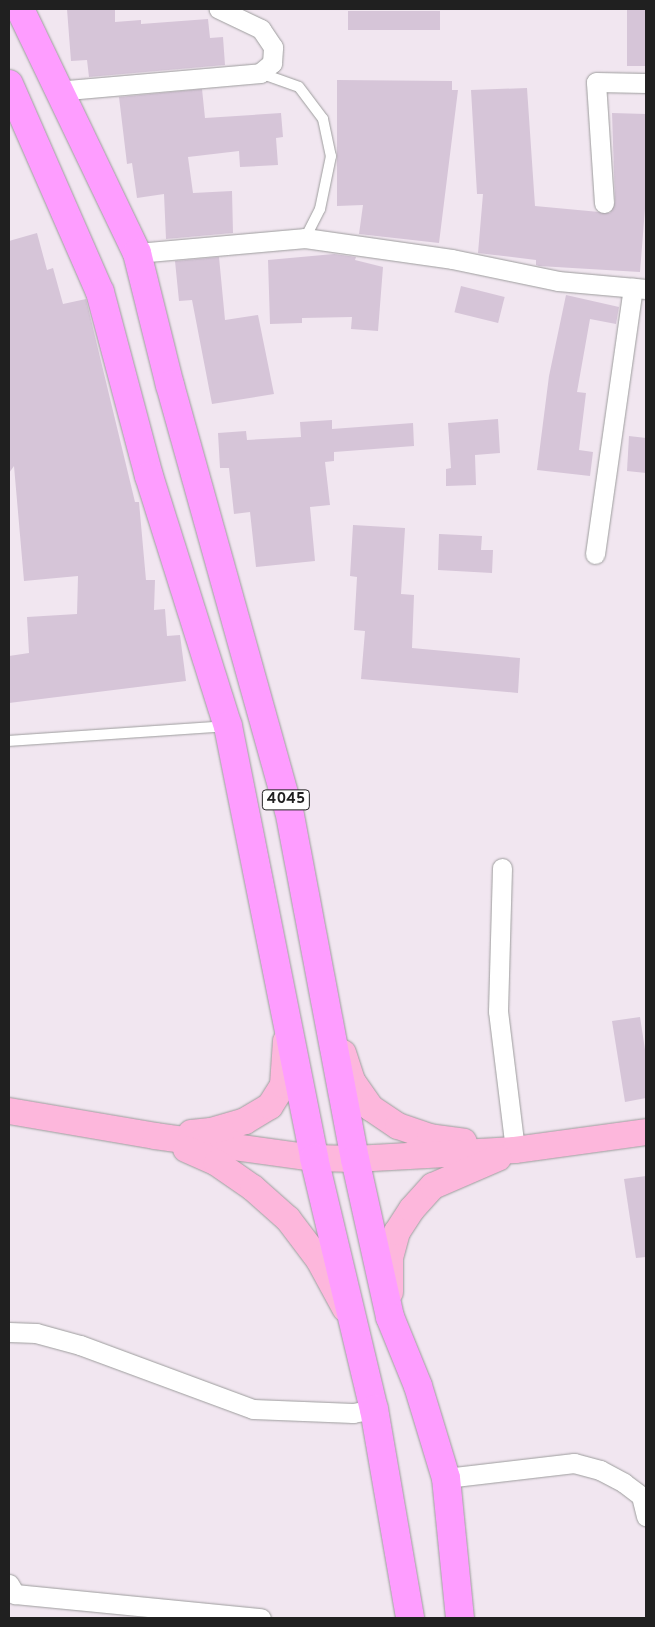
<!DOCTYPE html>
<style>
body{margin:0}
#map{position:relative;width:655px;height:1627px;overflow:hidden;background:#f1e6f0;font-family:Overpass,sans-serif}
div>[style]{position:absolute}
.building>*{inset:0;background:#d6c5d8;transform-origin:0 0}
.roads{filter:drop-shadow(0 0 1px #9d9d9d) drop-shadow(0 0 1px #9d9d9d)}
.lane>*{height:10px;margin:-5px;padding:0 5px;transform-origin:5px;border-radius:5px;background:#fff}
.street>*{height:19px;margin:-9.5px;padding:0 9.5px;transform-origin:9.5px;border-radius:9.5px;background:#fff}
.secondary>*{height:26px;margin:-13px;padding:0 13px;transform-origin:13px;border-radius:13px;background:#fdb7dc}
.primary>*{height:28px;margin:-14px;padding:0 14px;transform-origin:14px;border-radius:14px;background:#fe9dff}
span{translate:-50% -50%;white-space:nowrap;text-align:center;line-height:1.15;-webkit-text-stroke:4px #fff;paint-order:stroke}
.shield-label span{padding:1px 4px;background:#fff;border:1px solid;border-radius:4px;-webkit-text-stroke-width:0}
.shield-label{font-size:15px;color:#202020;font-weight:700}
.frame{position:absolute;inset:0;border:10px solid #202020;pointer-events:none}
</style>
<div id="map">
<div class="building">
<div style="clip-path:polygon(67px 9px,115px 9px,115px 22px,141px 20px,141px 24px,208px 19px,210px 38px,223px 37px,225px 65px,89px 77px,87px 60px,71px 61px)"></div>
<div style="left:627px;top:9px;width:19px;height:57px"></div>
<div style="left:348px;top:11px;width:92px;height:19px"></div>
<div style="clip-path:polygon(337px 80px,452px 81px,452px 90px,458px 90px,439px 243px,359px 234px,363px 205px,337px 206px)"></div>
<div style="clip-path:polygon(527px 88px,535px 206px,610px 213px,615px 202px,612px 113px,646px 114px,646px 196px,640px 272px,539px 266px,536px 265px,536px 260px,478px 253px,483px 194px,477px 194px,471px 90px)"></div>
<div style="clip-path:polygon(202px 89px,205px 118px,281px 113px,283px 137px,276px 138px,278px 165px,240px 167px,239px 151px,188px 157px,193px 193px,232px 191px,233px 233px,166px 239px,164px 194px,137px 198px,132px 163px,127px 164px,119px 97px)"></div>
<div style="clip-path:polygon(37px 233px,47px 270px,53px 268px,63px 304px,86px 299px,135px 502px,139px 502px,146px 580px,155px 580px,154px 610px,165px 609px,167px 636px,180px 635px,186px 681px,9px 703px,9px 656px,29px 653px,27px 617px,77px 614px,78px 576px,24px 581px,14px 466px,9px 473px,9px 241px)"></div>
<div style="clip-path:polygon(334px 254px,356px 257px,355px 260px,383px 267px,378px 331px,351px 329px,352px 317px,302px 318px,302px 323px,270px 324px,268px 260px)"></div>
<div style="clip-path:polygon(219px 257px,225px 320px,258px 315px,274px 394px,212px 404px,192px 300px,179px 301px,175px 261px)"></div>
<div style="left:461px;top:286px;width:45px;height:27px;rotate:14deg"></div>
<div style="clip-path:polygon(566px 295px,619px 307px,616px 324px,590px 319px,577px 392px,586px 393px,579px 450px,593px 452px,590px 476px,537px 470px,549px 376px)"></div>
<div style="clip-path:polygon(498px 419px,500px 453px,475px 455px,476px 485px,446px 486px,446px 469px,451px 468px,448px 423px)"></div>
<div style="clip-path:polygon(332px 420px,332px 429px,413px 423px,414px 446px,334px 452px,334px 461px,325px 462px,330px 505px,310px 507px,315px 561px,256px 567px,250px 512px,234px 514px,229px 468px,220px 468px,218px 433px,246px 431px,247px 440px,301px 437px,300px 422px)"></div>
<div style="clip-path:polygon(629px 436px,646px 438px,646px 473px,627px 471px)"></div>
<div style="clip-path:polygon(353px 525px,405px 528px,401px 594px,414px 595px,412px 648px,520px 658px,518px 693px,361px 679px,365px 631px,354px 630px,357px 577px,350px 576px)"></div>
<div style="clip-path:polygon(439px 534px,482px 536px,481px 550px,493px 550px,492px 573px,438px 570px)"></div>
<div style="clip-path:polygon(640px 1017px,646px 1056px,646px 1098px,625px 1102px,612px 1021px)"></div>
<div style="clip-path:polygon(646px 1176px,646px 1257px,636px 1258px,624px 1179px)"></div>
</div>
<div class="roads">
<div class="lane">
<div style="left:260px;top:73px;width:41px;rotate:19.7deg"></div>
<div style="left:299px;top:87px;width:40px;rotate:53deg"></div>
<div style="left:323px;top:119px;width:38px;rotate:78deg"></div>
<div style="left:331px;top:156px;width:54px;rotate:101.7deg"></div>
<div style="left:320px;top:209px;width:33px;rotate:117deg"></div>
<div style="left:9px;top:741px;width:219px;rotate:-3.9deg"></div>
</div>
<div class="street">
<div style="left:56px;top:91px;width:205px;rotate:-5deg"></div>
<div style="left:260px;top:73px;width:16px;rotate:-40deg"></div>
<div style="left:272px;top:63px;width:16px;rotate:-86deg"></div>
<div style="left:273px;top:47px;width:22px;rotate:-124deg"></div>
<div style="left:261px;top:29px;width:47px;rotate:-154.5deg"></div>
<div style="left:604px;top:203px;width:121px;rotate:-93.8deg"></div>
<div style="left:596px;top:82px;width:50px;rotate:1.1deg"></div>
<div style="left:137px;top:253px;width:169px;rotate:-5.1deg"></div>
<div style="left:305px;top:238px;width:148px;rotate:8.1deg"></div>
<div style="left:452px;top:259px;width:108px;rotate:11.7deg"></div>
<div style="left:558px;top:281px;width:88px;rotate:5.2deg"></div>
<div style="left:595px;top:554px;width:269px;rotate:-81.9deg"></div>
<div style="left:502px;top:868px;width:143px;rotate:91.6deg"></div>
<div style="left:498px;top:1011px;width:140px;rotate:83deg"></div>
<div style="left:9px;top:1332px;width:27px;rotate:2deg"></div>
<div style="left:36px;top:1333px;width:46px;rotate:15.3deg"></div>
<div style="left:80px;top:1345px;width:184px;rotate:20.3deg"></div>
<div style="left:253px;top:1409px;width:100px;rotate:2.3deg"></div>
<div style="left:353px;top:1413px;width:21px;rotate:-11deg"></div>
<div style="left:446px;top:1478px;width:129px;rotate:-6.7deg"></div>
<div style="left:574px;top:1463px;width:27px;rotate:15deg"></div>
<div style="left:600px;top:1470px;width:27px;rotate:28deg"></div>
<div style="left:624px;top:1483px;width:21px;rotate:37deg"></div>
<div style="left:641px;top:1496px;width:21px;rotate:76deg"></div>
<div style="left:9px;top:1584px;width:12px;rotate:59deg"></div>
<div style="left:15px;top:1594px;width:247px;rotate:5.6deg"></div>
</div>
<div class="secondary">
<div style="left:343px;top:1053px;width:29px;rotate:72deg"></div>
<div style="left:352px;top:1081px;width:33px;rotate:55deg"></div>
<div style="left:371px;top:1108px;width:32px;rotate:34deg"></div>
<div style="left:398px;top:1126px;width:34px;rotate:19deg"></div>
<div style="left:430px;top:1137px;width:34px;rotate:8deg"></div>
<div style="left:9px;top:1111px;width:148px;rotate:9.7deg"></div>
<div style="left:155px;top:1136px;width:161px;rotate:7.9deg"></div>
<div style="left:314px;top:1158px;width:41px;rotate:1.4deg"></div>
<div style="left:355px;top:1159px;width:160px;rotate:-3.2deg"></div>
<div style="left:515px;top:1150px;width:132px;rotate:-7.8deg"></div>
<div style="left:191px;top:1133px;width:20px;rotate:-6deg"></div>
<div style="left:211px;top:1131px;width:35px;rotate:-16deg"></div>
<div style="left:245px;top:1121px;width:29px;rotate:-31deg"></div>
<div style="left:270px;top:1106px;width:25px;rotate:-58deg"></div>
<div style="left:283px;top:1085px;width:44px;rotate:-86.1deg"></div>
<div style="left:186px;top:1149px;width:34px;rotate:24deg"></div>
<div style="left:217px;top:1163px;width:44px;rotate:34.8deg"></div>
<div style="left:253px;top:1188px;width:47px;rotate:41.5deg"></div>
<div style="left:288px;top:1219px;width:51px;rotate:52.9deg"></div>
<div style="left:319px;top:1260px;width:55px;rotate:61.6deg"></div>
<div style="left:390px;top:1292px;width:34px;rotate:-90deg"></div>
<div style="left:390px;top:1258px;width:27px;rotate:-75deg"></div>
<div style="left:397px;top:1232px;width:27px;rotate:-57deg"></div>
<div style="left:412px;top:1209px;width:31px;rotate:-48deg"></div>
<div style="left:433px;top:1186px;width:71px;rotate:-23.3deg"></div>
</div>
<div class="primary">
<div style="left:20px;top:9px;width:271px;rotate:64.4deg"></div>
<div style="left:137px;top:253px;width:136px;rotate:76deg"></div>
<div style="left:170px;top:385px;width:441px;rotate:74.4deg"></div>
<div style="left:289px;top:810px;width:355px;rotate:79.3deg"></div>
<div style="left:355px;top:1159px;width:162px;rotate:77.5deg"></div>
<div style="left:390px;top:1317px;width:74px;rotate:67.9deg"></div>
<div style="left:418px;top:1386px;width:96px;rotate:73.1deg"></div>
<div style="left:446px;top:1478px;width:141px;rotate:84.3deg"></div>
<div style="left:9px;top:84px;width:227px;rotate:66.4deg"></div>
<div style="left:100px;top:292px;width:190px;rotate:75.1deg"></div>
<div style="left:149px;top:476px;width:262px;rotate:72.5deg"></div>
<div style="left:228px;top:726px;width:440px;rotate:78.7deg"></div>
<div style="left:314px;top:1158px;width:258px;rotate:76.6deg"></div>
<div style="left:374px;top:1409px;width:212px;rotate:80.2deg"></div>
</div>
</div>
<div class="shield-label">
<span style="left:286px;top:800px">4045</span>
</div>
<div class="frame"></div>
</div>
